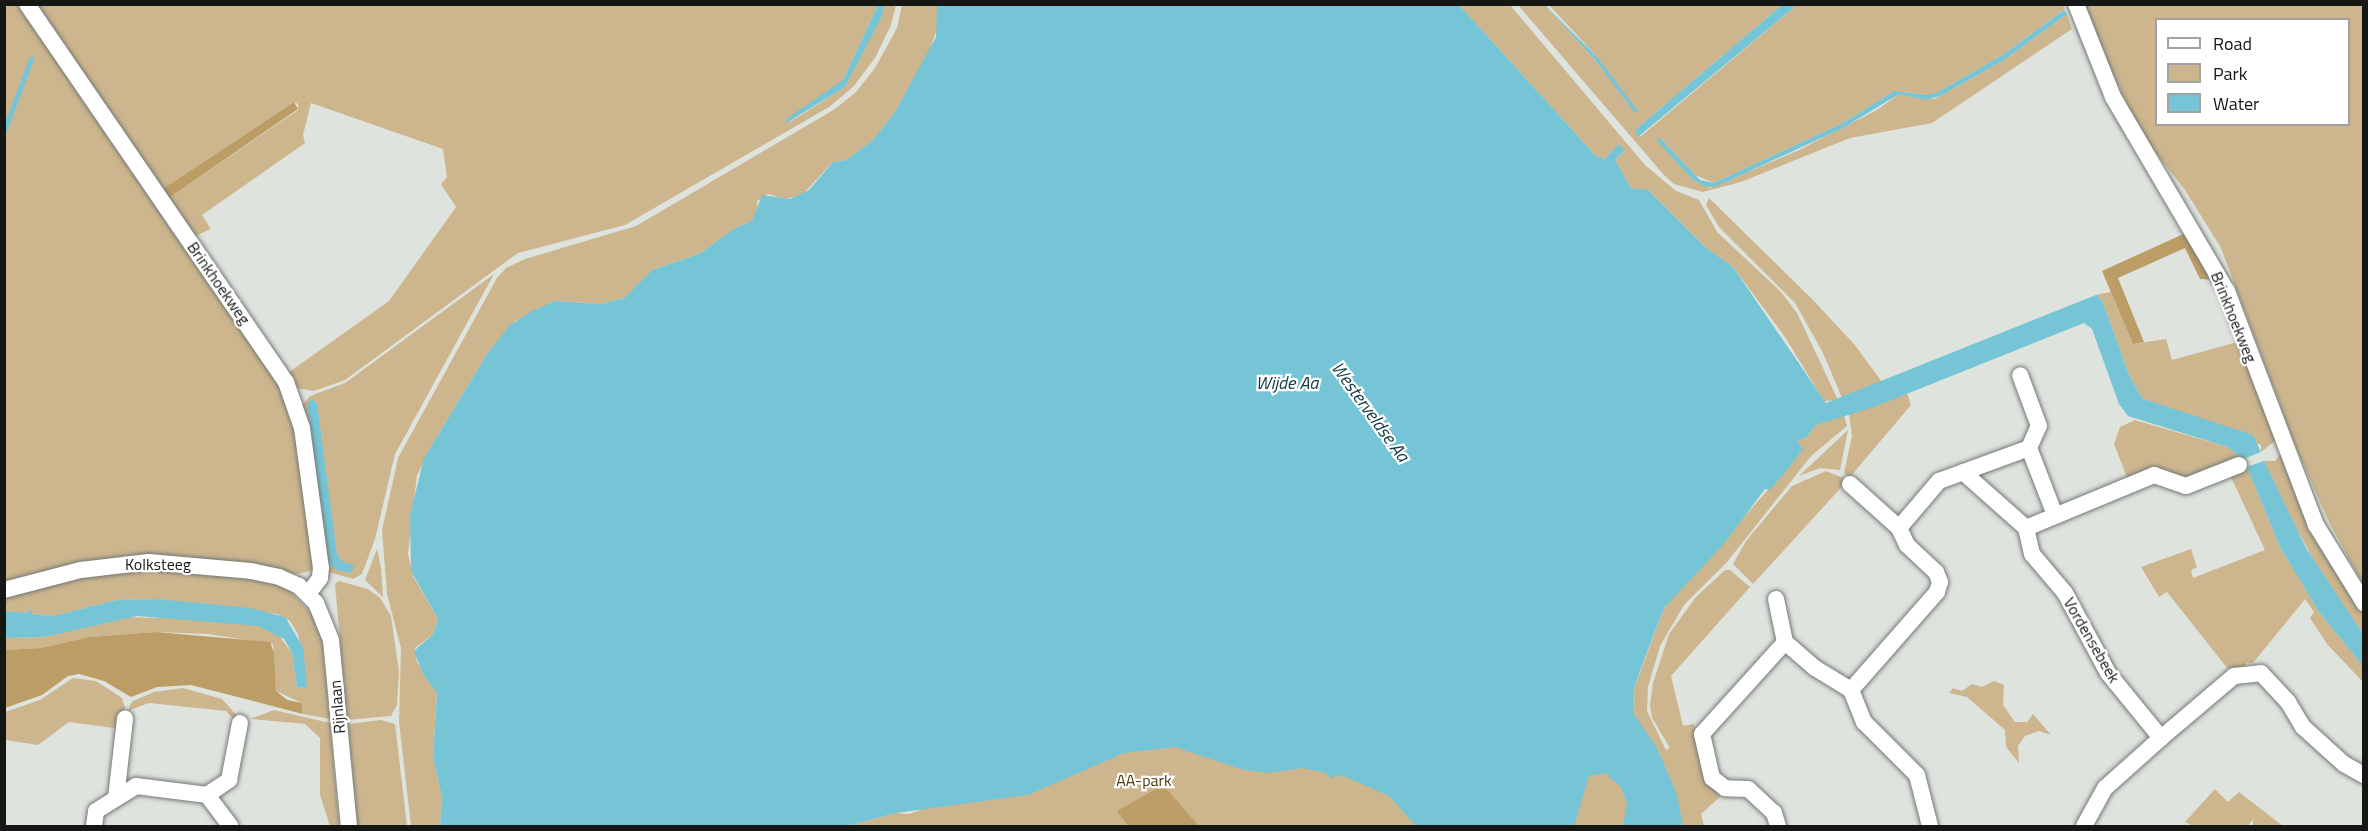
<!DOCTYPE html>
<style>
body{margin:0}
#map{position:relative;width:2368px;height:831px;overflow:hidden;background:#dee3de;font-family:"Titillium Web",sans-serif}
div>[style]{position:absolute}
.green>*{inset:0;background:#cdb68e}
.forest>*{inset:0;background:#bc9d65}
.water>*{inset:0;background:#75c5d7}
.stream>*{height:4.5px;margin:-2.25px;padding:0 2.25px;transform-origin:2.25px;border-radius:2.25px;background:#75c5d7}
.roads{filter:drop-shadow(0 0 2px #747975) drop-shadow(0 0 2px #747975)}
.street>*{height:16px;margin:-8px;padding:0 8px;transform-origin:8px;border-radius:8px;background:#fff}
span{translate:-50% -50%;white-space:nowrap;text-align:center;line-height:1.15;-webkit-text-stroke:4.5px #fff;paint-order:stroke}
.street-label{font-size:16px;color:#151715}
.park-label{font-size:16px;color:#513b0d}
.water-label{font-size:18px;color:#113840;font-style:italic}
.frame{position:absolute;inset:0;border:6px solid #151715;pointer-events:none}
.legend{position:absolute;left:2155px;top:18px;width:195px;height:108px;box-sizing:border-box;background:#fff;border:2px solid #a1a2a1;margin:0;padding:8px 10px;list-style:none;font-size:18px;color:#151715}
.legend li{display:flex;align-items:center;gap:12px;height:30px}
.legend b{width:30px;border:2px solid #a1a2a1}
</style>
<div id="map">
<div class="green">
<div style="clip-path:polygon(4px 5px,18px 5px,282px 388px,295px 424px,314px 566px,310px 571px,297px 574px,202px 560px,5px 585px)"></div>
<div style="clip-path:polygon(33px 5px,878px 5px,843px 80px,788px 123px,845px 87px,884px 5px,896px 5px,891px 25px,875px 58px,853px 87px,829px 107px,625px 225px,518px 253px,345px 380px,314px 391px,296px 388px,285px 375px,389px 301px,456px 207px,441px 184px,447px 177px,443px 149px,311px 103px,303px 135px,305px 143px,202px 215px,211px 229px,195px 236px,166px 200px,298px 110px,298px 104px,294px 102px,161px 190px)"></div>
<div style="clip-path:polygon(902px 5px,937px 5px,939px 24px,928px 54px,895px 112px,873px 140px,846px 160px,833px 162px,802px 195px,785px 199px,768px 194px,757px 201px,758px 212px,752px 221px,735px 228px,699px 254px,652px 270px,624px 298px,601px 304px,555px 301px,515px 321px,487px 354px,439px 433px,417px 475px,408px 554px,413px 576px,438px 619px,433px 634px,415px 648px,417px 662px,437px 693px,433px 757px,442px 798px,440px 826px,411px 826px,399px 722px,401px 648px,387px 594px,382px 530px,398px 458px,497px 278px,506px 268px,525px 259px,636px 226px,835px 109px,856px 92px,875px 68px,897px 28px)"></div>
<div style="clip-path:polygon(1459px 5px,1510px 5px,1645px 165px,1676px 191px,1699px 200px,1717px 232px,1781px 292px,1797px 313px,1838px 400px,1824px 401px,1785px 337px,1733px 267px,1705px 247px,1650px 192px,1631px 188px,1615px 160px,1625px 150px,1619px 144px,1604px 159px,1596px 156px)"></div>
<div style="clip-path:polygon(1518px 5px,1545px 5px,1596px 61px,1635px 112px,1598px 58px,1549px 5px,1782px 5px,1635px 130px,1640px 137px,1797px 5px,2063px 5px,2065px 9px,2001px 56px,1938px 92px,1926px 95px,1894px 91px,1841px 124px,1714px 183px,1695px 175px,1660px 138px,1692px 179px,1710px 188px,1797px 151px,1877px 110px,1899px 94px,1935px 99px,1940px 96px,2004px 60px,2067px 14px,2072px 29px,1932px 123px,1850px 138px,1741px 182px,1703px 192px,1674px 184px,1664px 175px)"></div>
<div style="clip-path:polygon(evenodd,2081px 5px,2363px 5px,2363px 585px,2328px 520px,2295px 445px,2221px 248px,2185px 190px,2141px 134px,2081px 5px,2156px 20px,2348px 20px,2348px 124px,2156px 124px,2156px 20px)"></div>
<div style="clip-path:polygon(1709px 198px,1812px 299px,1854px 344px,1882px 382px,1842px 398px,1823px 353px,1795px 303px,1719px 227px,1706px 205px)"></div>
<div style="clip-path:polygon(494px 274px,395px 454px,375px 539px,362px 574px,353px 579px,329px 572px,325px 570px,302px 405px,310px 396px,345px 383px)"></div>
<div style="clip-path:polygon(2111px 292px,2133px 344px,2166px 339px,2172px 360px,2241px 341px,2276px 440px,2261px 452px,2261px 445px,2143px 399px,2129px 375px,2102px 300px,2096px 295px)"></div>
<div style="clip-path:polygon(1907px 393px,1911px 405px,1850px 477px,1844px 473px,1852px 436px,1849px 414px)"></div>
<div style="clip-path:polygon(1844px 415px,1847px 426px,1811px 456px,1727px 562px,1684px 605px,1660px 646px,1648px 687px,1647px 711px,1666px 750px,1670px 748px,1652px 718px,1650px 705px,1653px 683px,1669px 634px,1696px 597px,1725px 570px,1730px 570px,1750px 587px,1671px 676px,1683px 726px,1694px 724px,1707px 782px,1723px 794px,1701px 814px,1704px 826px,1555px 826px,1586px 776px,1645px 733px,1634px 714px,1633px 691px,1664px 608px,1801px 452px,1797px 440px,1807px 437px,1816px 425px)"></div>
<div style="clip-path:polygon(2135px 420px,2228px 447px,2243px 459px,2188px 482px,2128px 480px,2114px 444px,2120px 427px)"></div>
<div style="clip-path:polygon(1848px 430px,1840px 470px,1820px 468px,1799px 476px)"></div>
<div style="clip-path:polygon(2282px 453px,2363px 616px,2363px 634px,2324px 579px,2281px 500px,2264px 461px,2275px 461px)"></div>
<div style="clip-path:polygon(2247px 467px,2280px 547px,2319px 612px,2363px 666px,2363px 682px,2327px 644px,2310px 618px,2314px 612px,2305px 599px,2253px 663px,2246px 663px,2246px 668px,2228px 669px,2167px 592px,2159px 597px,2141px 567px,2191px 549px,2197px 567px,2191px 570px,2193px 578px,2265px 550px,2231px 477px)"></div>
<div style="clip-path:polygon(1826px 471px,1848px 480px,1753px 584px,1733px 564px,1746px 541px,1792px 486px)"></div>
<div style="clip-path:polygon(377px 549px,381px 568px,383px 597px,365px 580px)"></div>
<div style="clip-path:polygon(146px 566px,264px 578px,288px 589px,313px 615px,322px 636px,330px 719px,303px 714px,302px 703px,276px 691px,273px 644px,208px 634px,156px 632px,89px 637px,41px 648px,5px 650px,5px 638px,44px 637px,121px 617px,211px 619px,258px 626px,277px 633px,292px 653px,297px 688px,307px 687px,298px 634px,290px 621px,277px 614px,157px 599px,117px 600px,53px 616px,5px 611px,4px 594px,36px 585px)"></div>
<div style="clip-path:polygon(339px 581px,368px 589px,380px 598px,391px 616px,399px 672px,397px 705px,391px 716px,347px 720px,335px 584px)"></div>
<div style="clip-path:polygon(73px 678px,96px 681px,122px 698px,125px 708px,121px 729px,69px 722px,38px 745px,5px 740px,5px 712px,40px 700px)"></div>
<div style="clip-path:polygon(1994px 681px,2004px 685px,2003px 705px,2015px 722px,2027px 722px,2033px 714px,2051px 735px,2039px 731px,2025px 736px,2018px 746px,2019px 763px,2006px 747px,2005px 730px,1967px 697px,1949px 693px,1953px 688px,1962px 691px,1972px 684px,1982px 687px)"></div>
<div style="clip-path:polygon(183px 688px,222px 699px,238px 717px,234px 720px,226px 711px,149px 703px,130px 710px,127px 719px,130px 705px,133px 701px,154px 692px)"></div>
<div style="clip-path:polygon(274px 710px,330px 723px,339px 826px,330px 826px,320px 795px,320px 738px,305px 724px,250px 719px)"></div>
<div style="clip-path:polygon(381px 720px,395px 724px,407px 826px,357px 826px,348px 724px)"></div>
<div style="clip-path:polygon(1145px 731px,1394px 777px,1443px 826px,847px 826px,896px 813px,909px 814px)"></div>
<div style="clip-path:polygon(2215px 789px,2228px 802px,2239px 792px,2283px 826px,2253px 826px,2253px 819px,2248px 826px,2193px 826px,2185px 822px)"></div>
</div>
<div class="forest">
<div style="clip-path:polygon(294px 102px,298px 109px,166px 200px,161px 190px)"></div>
<div style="clip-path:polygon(2190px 231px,2217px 280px,2200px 279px,2185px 248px,2118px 278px,2144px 342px,2133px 344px,2102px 271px)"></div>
<div style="clip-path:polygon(156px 632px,270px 642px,274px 653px,276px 691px,287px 700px,302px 703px,303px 714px,191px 685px,157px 687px,131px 697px,104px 681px,79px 674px,68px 676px,42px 695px,5px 708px,5px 650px,41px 648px,89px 637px)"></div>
<div style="clip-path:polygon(1163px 785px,1199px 826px,1128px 826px,1117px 811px)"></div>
</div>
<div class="water">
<div style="clip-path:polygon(878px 5px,884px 5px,882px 16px,845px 87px,786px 123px,786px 119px,843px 80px)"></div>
<div style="clip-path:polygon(937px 5px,1459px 5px,1596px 156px,1604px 159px,1619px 144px,1625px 150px,1615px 160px,1631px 188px,1648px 190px,1705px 247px,1733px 267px,1826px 403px,2096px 295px,2102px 300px,2129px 375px,2143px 399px,2253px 435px,2261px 452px,2243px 459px,2228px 447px,2128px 416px,2119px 404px,2092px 329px,2084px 323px,1874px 407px,1816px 425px,1807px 437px,1797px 441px,1803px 449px,1791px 465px,1770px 490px,1765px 489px,1723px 545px,1664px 608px,1644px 660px,1633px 691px,1634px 714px,1657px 748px,1677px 795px,1683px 826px,1623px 826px,1627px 803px,1621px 787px,1605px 773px,1589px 776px,1574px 826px,1416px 826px,1389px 796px,1346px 777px,1336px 775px,1331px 779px,1326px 773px,1303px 768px,1268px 773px,1244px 770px,1175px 747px,1124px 753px,1028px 795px,896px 813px,847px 826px,440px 826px,442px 798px,433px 757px,437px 693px,423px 674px,414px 651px,433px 634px,438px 619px,411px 571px,410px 515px,424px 458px,487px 354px,510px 325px,532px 311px,555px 301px,601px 304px,624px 298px,652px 270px,699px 254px,735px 228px,752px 221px,762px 195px,790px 199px,809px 190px,833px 162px,846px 160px,873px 140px,895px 112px,936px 37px)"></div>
<div style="clip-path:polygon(1545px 5px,1598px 58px,1638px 111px,1634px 112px,1596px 61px)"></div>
<div style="clip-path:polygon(1782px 5px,1797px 5px,1638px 137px,1635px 130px)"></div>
<div style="clip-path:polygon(2064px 10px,2067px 14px,2004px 60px,1940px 96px,1926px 100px,1899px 94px,1843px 128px,1715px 187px,1706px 187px,1692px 179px,1657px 141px,1660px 138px,1700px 180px,1714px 183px,1841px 124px,1894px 91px,1926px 95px,1938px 92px,2001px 56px)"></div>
<div style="clip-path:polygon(311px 399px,317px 403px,337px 555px,343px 562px,354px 565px,351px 573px,336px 570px,329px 563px,307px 405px)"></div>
<div style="clip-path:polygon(2264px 461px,2306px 548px,2363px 634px,2363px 666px,2319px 612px,2280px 547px,2247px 467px)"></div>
<div style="clip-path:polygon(157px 599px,250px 608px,285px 617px,303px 647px,307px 687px,297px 688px,292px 653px,284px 639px,258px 626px,137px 616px,44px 637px,5px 638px,5px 611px,28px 613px,31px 609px,32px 614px,53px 616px,117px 600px)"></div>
</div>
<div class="stream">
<div style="left:4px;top:131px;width:77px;rotate:-69.4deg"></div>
</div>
<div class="roads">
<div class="street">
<div style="left:27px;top:4px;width:458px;rotate:55.6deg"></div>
<div style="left:286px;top:382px;width:49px;rotate:70.8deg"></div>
<div style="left:302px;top:428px;width:141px;rotate:82.3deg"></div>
<div style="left:321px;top:568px;width:10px;rotate:96deg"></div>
<div style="left:320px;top:578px;width:20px;rotate:127deg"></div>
<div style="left:2076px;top:4px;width:100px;rotate:68.3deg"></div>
<div style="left:2113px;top:97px;width:225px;rotate:59.6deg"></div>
<div style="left:2227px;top:291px;width:250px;rotate:69.2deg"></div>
<div style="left:2316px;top:525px;width:92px;rotate:58.4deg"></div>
<div style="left:2029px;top:448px;width:72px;rotate:68.8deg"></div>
<div style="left:1963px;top:472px;width:84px;rotate:41.6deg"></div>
<div style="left:2026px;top:528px;width:139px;rotate:-22.5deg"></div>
<div style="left:2154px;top:475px;width:34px;rotate:19deg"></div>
<div style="left:2186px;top:486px;width:57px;rotate:-21.6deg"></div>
<div style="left:1850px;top:484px;width:66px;rotate:41.9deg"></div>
<div style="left:1899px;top:528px;width:19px;rotate:65deg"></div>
<div style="left:1907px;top:545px;width:40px;rotate:43deg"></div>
<div style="left:1936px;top:572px;width:11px;rotate:68deg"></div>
<div style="left:1940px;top:582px;width:10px;rotate:107deg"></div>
<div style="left:1937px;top:592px;width:130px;rotate:131.3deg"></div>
<div style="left:1899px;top:528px;width:62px;rotate:-49.6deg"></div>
<div style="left:1939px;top:481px;width:96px;rotate:-20.1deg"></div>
<div style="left:2029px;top:448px;width:24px;rotate:-66deg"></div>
<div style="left:2039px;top:426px;width:54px;rotate:-110.4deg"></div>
<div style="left:2026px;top:528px;width:27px;rotate:77deg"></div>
<div style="left:2032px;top:554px;width:51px;rotate:49.8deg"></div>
<div style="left:2065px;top:593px;width:91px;rotate:61.7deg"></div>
<div style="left:2108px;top:673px;width:84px;rotate:50.8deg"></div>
<div style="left:2161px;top:738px;width:75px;rotate:138.2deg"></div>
<div style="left:2105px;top:788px;width:43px;rotate:118.9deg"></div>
<div style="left:4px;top:590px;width:80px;rotate:-14.6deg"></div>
<div style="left:81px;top:570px;width:68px;rotate:-6.7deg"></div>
<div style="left:149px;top:562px;width:102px;rotate:5deg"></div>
<div style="left:251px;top:571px;width:29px;rotate:12deg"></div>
<div style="left:279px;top:577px;width:22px;rotate:24deg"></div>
<div style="left:299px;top:586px;width:24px;rotate:45deg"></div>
<div style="left:316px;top:603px;width:40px;rotate:68deg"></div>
<div style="left:331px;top:640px;width:187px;rotate:84.5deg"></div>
<div style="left:1776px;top:599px;width:44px;rotate:78.2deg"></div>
<div style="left:1785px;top:642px;width:40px;rotate:41deg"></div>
<div style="left:1815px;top:668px;width:42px;rotate:31.4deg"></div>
<div style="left:1851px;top:690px;width:35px;rotate:68deg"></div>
<div style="left:1864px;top:722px;width:75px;rotate:45deg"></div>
<div style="left:1917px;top:775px;width:53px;rotate:75.7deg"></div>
<div style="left:2161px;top:738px;width:96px;rotate:-40.3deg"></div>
<div style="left:2234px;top:676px;width:27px;rotate:-6deg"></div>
<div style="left:2261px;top:673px;width:40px;rotate:47deg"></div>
<div style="left:2288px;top:702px;width:29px;rotate:59deg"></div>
<div style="left:2303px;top:727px;width:55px;rotate:42.1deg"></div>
<div style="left:2344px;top:764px;width:23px;rotate:29deg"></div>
<div style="left:207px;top:795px;width:27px;rotate:-34deg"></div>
<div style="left:229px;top:780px;width:58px;rotate:-79.1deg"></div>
<div style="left:116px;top:798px;width:80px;rotate:-83.5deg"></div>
<div style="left:94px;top:826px;width:15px;rotate:-82deg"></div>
<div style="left:96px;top:811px;width:47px;rotate:-32deg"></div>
<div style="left:136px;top:786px;width:72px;rotate:7.2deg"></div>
<div style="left:207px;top:795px;width:39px;rotate:53deg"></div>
<div style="left:1778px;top:826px;width:14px;rotate:-107deg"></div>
<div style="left:1774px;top:813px;width:35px;rotate:-137deg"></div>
<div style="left:1748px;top:789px;width:23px;rotate:-178deg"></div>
<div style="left:1725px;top:788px;width:16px;rotate:-142deg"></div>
<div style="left:1712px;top:778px;width:45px;rotate:-102.8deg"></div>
<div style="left:1702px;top:734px;width:124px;rotate:-47.9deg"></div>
</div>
</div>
<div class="street-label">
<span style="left:219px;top:283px;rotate:55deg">Brinkhoekweg</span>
<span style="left:2234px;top:317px;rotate:68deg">Brinkhoekweg</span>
<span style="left:158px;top:564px">Kolksteeg</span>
<span style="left:2092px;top:640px;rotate:60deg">Vordensebeek</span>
<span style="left:337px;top:707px;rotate:-95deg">Rijnlaan</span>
</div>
<div class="park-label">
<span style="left:1144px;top:780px">AA-park</span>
</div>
<div class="water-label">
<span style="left:1287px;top:383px">Wijde Aa</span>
<span style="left:1370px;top:412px;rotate:54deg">Westerveldse Aa</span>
</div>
<div class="frame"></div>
<ul class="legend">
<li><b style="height:8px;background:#fff"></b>Road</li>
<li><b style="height:16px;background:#cdb68e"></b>Park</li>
<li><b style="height:16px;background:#75c5d7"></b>Water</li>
</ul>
</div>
